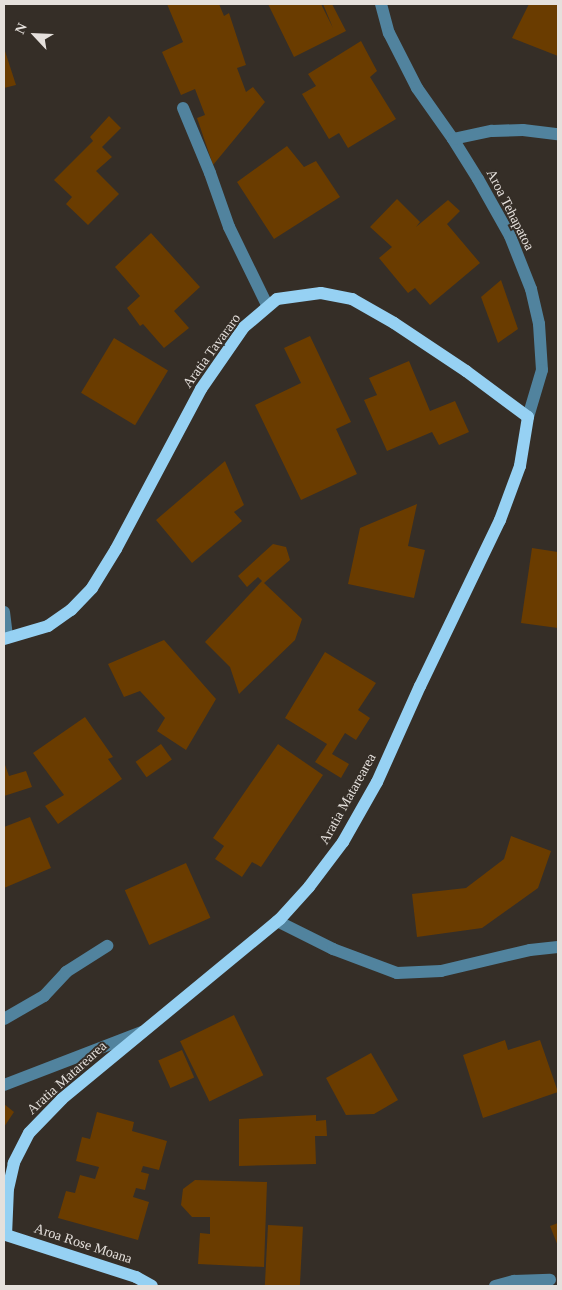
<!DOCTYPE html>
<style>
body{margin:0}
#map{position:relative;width:562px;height:1290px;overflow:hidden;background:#352e27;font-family:"Times New Roman",serif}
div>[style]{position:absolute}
.building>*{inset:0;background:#6a3c00;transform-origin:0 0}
.minor>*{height:12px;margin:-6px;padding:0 6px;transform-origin:6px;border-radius:6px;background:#51839e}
.major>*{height:12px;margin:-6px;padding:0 6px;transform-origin:6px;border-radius:6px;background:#96d1f3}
span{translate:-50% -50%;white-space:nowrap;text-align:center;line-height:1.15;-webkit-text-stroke:4px #352e27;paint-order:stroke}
.street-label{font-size:14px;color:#e5e0dc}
.frame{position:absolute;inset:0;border:5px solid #e5e0dc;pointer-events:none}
.north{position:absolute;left:10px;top:10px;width:50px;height:50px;-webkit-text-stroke:4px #352e27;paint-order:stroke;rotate:295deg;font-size:14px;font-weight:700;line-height:20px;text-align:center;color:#e5e0dc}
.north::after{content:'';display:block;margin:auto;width:18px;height:22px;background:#e5e0dc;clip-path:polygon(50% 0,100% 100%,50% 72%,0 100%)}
</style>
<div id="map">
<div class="building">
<div style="clip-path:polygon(167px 4px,219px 4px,224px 16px,229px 13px,246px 65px,237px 68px,246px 92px,253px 87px,265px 102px,213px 165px,197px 118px,205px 115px,195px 89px,181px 95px,162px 52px,183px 42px)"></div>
<div style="clip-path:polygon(268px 4px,321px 4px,333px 28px,323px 4px,332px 4px,346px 31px,294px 57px)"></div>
<div style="clip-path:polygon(529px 4px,558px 4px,558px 56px,512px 38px)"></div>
<div style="clip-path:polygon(361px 41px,377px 71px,370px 77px,396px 119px,348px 148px,339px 133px,329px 139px,302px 94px,316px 86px,308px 74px)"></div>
<div style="clip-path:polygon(4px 48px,16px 85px,4px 88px)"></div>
<div style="clip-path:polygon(109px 116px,121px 128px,102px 147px,112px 157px,96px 171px,119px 194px,88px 225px,66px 204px,72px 197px,54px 180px,93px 141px,90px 137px)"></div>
<div style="clip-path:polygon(287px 146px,304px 167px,316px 161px,340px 197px,274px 239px,237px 182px)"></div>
<div style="clip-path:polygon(397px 199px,420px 222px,416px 227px,448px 200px,460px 211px,447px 224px,480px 263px,430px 305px,415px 288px,408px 293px,379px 258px,392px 247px,370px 227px)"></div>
<div style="clip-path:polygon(151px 233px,200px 287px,174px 311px,189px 328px,164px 348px,143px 324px,140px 326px,127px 308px,140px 296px,115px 267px)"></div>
<div style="clip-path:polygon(501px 280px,518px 329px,498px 343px,481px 297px)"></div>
<div style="clip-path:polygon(310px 336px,351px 422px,336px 429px,357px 474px,301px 500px,255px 405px,301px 383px,284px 348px)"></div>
<div style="left:114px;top:338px;width:63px;height:64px;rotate:31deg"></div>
<div style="clip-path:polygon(409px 361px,430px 411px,455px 401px,469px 432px,439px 445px,432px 432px,387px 451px,364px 400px,377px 395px,369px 378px)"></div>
<div style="clip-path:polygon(225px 461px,244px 505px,234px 512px,242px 521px,192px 563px,156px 520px)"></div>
<div style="clip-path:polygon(417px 504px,408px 546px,425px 550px,414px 598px,348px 584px,360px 528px)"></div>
<div style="clip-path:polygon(273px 544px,286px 547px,290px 560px,264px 583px,302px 619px,295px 640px,239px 694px,230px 667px,205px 642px,262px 581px,258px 577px,247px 587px,238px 576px)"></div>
<div style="clip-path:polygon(532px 548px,558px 552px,558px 628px,521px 623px)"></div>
<div style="clip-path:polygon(164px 640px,216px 699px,186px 750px,157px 731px,165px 718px,140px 691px,124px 697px,108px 664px)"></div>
<div style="clip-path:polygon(325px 652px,376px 683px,358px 710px,370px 718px,356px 740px,345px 733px,332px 754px,349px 764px,341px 778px,315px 762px,327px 744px,285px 718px)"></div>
<div style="clip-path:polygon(85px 717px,113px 757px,108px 759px,122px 779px,58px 824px,45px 806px,64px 795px,33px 753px)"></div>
<div style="left:161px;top:744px;width:19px;height:31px;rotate:55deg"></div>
<div style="clip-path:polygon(278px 744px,323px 775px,261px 867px,252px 862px,242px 877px,215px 859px,224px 846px,213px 838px)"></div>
<div style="clip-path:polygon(4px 762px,9px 776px,26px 771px,32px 787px,4px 796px)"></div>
<div style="clip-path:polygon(30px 817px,51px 868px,4px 888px,4px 827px)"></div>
<div style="clip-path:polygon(511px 836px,551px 851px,538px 888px,482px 928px,417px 937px,412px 894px,466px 888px,504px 859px)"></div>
<div style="left:186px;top:863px;width:60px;height:67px;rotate:66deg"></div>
<div style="left:234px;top:1015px;width:67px;height:60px;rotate:64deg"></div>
<div style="clip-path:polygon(505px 1040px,508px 1050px,540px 1040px,558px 1092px,483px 1118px,463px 1055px)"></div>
<div style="left:182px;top:1050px;width:30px;height:26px;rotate:66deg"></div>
<div style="clip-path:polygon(371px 1053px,398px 1100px,374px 1114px,346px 1115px,326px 1078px)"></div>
<div style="clip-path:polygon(4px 1104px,14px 1112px,4px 1127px)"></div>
<div style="clip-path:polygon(97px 1112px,134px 1122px,132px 1131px,167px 1141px,159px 1170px,143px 1166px,141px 1172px,149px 1174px,145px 1190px,136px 1188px,133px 1197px,149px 1202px,138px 1240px,58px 1218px,66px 1191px,75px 1193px,80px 1175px,95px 1179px,99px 1167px,76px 1161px,82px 1137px,90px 1139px)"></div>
<div style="clip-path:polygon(316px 1115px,316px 1121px,326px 1120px,327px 1136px,315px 1136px,316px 1164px,239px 1166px,239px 1119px)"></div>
<div style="clip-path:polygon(195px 1180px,267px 1182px,264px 1267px,198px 1264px,200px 1233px,210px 1234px,210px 1217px,192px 1217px,181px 1205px,183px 1189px)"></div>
<div style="clip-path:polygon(558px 1223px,558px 1246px,550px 1226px)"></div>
<div style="left:268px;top:1225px;width:35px;height:61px;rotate:3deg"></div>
</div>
<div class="minor">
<div style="left:381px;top:4px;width:30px;rotate:75deg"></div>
<div style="left:389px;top:33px;width:62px;rotate:63deg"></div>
<div style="left:417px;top:88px;width:62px;rotate:54.8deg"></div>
<div style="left:453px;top:139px;width:47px;rotate:58deg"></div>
<div style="left:478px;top:179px;width:65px;rotate:60.7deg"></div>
<div style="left:510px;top:236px;width:57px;rotate:68.4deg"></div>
<div style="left:531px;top:289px;width:36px;rotate:77deg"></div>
<div style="left:539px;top:324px;width:46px;rotate:86.3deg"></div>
<div style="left:542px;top:370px;width:49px;rotate:106.6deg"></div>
<div style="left:183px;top:108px;width:70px;rotate:67.4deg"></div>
<div style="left:210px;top:173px;width:57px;rotate:70.6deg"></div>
<div style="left:229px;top:227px;width:87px;rotate:64deg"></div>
<div style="left:453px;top:139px;width:40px;rotate:-12deg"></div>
<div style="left:492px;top:131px;width:31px;rotate:-2deg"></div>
<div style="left:523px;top:130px;width:35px;rotate:7deg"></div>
<div style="left:4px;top:612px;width:26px;rotate:83deg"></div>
<div style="left:277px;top:921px;width:63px;rotate:26.6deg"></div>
<div style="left:333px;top:949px;width:68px;rotate:20.6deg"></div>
<div style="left:397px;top:973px;width:44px;rotate:-2.6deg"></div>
<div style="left:441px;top:971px;width:91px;rotate:-13.3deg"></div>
<div style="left:530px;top:950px;width:28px;rotate:-6deg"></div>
<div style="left:4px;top:1019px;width:46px;rotate:-29.9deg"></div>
<div style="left:44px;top:996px;width:33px;rotate:-47deg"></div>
<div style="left:66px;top:972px;width:49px;rotate:-32.4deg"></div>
<div style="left:4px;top:1085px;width:148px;rotate:-21deg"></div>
<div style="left:495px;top:1286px;width:20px;rotate:-15deg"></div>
<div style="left:514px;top:1281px;width:36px;rotate:-2deg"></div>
</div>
<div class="major">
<div style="left:4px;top:639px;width:46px;rotate:-16.5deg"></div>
<div style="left:48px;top:626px;width:28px;rotate:-35deg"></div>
<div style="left:71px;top:610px;width:30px;rotate:-46deg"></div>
<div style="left:92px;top:588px;width:46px;rotate:-58.4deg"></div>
<div style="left:116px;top:549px;width:181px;rotate:-62deg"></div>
<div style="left:201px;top:389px;width:75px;rotate:-55.3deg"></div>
<div style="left:244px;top:327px;width:43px;rotate:-40.3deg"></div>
<div style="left:277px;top:299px;width:44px;rotate:-7.8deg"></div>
<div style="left:321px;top:293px;width:32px;rotate:11deg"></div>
<div style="left:352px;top:299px;width:48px;rotate:29.7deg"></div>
<div style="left:394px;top:323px;width:87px;rotate:33.7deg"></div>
<div style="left:466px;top:371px;width:77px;rotate:36.6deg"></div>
<div style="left:528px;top:417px;width:50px;rotate:99.3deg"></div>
<div style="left:520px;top:466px;width:58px;rotate:110.3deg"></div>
<div style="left:500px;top:520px;width:184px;rotate:115.7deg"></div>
<div style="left:420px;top:686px;width:105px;rotate:114.1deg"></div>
<div style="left:377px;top:782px;width:69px;rotate:119.5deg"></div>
<div style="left:343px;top:842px;width:56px;rotate:127.1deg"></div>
<div style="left:309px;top:887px;width:43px;rotate:132.2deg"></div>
<div style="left:280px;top:919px;width:283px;rotate:140.5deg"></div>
<div style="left:62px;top:1099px;width:47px;rotate:134.1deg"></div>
<div style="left:29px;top:1133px;width:34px;rotate:117deg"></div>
<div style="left:14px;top:1163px;width:26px;rotate:103deg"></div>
<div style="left:8px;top:1188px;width:47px;rotate:92.4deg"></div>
<div style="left:6px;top:1235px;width:137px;rotate:17.9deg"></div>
<div style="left:136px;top:1277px;width:18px;rotate:29deg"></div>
</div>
<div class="street-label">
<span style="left:510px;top:210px;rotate:63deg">Aroa Tehapatoa</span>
<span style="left:212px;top:351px;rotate:-54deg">Aratia Tavararo</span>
<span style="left:348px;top:799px;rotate:-61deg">Aratia Matarearea</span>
<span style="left:67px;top:1078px;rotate:-42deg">Aratia Matarearea</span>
<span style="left:83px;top:1244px;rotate:18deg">Aroa Rose Moana</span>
</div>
<div class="frame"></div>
<div class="north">N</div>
</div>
